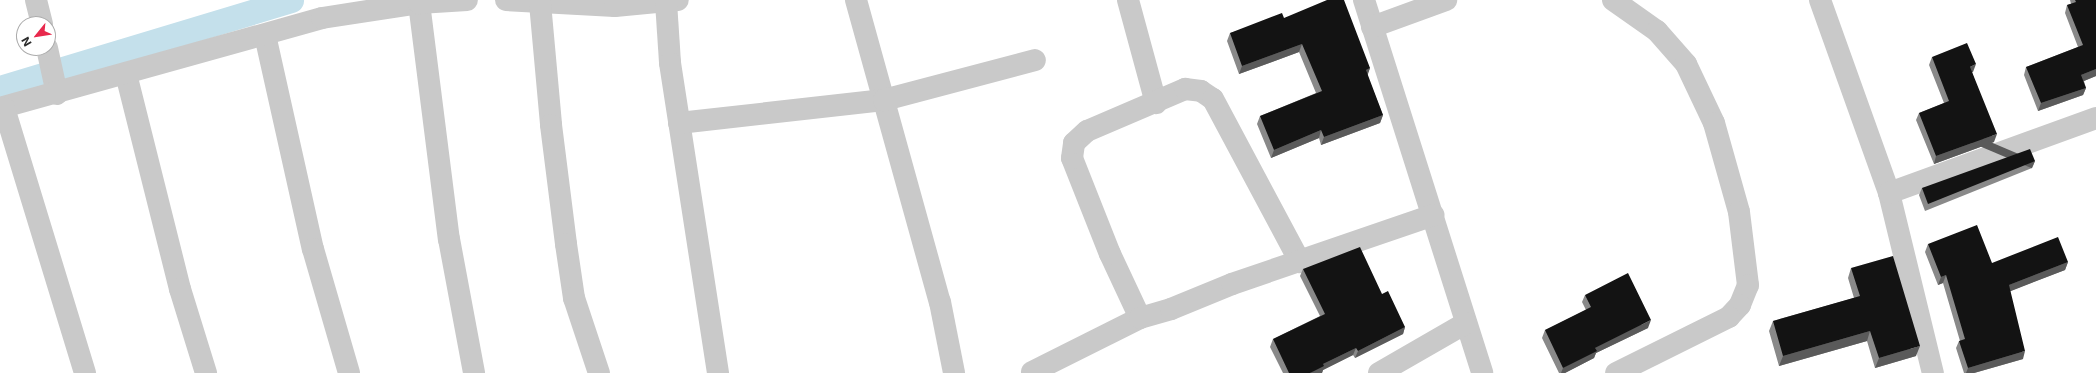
<!DOCTYPE html>
<style>
body{margin:0}
#map{position:relative;width:2096px;height:373px;overflow:hidden;background:#fff;font-family:Inter,sans-serif}
div>[style]{position:absolute}
.canal>*{height:25px;margin:-12.5px;padding:0 12.5px;transform-origin:12.5px;border-radius:12.5px;background:#c4e0eb}
.minor>*{height:22px;margin:-11px;padding:0 11px;transform-origin:11px;border-radius:11px;background:#c9c9c9}
.wall>*{inset:0;background:#898989}
.shaded-wall>*{inset:0;background:#5a5a5a;transform-origin:0 0}
.building>*{inset:0;background:#131313}
span{translate:-50% -50%;white-space:nowrap;text-align:center;line-height:1.15;-webkit-text-stroke:4px #fff;paint-order:stroke}
.north{position:absolute;left:16px;top:16px;width:40px;height:40px;box-sizing:border-box;background:#fff;border:1px solid #ababab;border-radius:50%;rotate:240deg;font-size:11px;font-weight:700;line-height:16px;text-align:center;color:#2c2c2c}
.north::after{content:'';display:block;margin:auto;width:14px;height:18px;background:#e8294d;clip-path:polygon(50% 0,100% 100%,50% 72%,0 100%)}
</style>
<div id="map">
<div class="canal">
<div style="left:0;top:88px;width:304px;rotate:-16.8deg"></div>
</div>
<div class="minor">
<div style="left:36px;top:0;width:25px;rotate:76deg"></div>
<div style="left:506px;top:0;width:109px;rotate:3.2deg"></div>
<div style="left:615px;top:6px;width:63px;rotate:-5.4deg"></div>
<div style="left:856px;top:0;width:313px;rotate:74.5deg"></div>
<div style="left:940px;top:302px;width:72px;rotate:78.8deg"></div>
<div style="left:1128px;top:0;width:107px;rotate:74.8deg"></div>
<div style="left:1364px;top:0;width:391px;rotate:72.4deg"></div>
<div style="left:1613px;top:0;width:54px;rotate:35.2deg"></div>
<div style="left:1657px;top:31px;width:44px;rotate:48.7deg"></div>
<div style="left:1686px;top:64px;width:65px;rotate:64.6deg"></div>
<div style="left:1714px;top:123px;width:92px;rotate:74.3deg"></div>
<div style="left:1739px;top:212px;width:74px;rotate:83deg"></div>
<div style="left:1748px;top:285px;width:22px;rotate:112deg"></div>
<div style="left:1740px;top:305px;width:16px;rotate:133deg"></div>
<div style="left:1729px;top:317px;width:126px;rotate:153.6deg"></div>
<div style="left:1820px;top:0;width:205px;rotate:70.3deg"></div>
<div style="left:1889px;top:193px;width:185px;rotate:76.3deg"></div>
<div style="left:666px;top:2px;width:61px;rotate:86.2deg"></div>
<div style="left:670px;top:63px;width:314px;rotate:81.2deg"></div>
<div style="left:419px;top:3px;width:238px;rotate:82.8deg"></div>
<div style="left:449px;top:239px;width:136px;rotate:79.4deg"></div>
<div style="left:540px;top:3px;width:122px;rotate:84.8deg"></div>
<div style="left:551px;top:125px;width:120px;rotate:82.8deg"></div>
<div style="left:566px;top:244px;width:55px;rotate:81.6deg"></div>
<div style="left:574px;top:298px;width:79px;rotate:71.6deg"></div>
<div style="left:1372px;top:27px;width:79px;rotate:-20deg"></div>
<div style="left:265px;top:35px;width:219px;rotate:77.4deg"></div>
<div style="left:313px;top:249px;width:129px;rotate:73.8deg"></div>
<div style="left:47px;top:48px;width:47px;rotate:77.7deg"></div>
<div style="left:126px;top:74px;width:222px;rotate:75.9deg"></div>
<div style="left:180px;top:289px;width:88px;rotate:72.8deg"></div>
<div style="left:0;top:108px;width:334px;rotate:-15.6deg"></div>
<div style="left:322px;top:18px;width:98px;rotate:-8.8deg"></div>
<div style="left:419px;top:3px;width:48px;rotate:-3.6deg"></div>
<div style="left:4px;top:108px;width:277px;rotate:73deg"></div>
<div style="left:679px;top:123px;width:206px;rotate:-6.4deg"></div>
<div style="left:884px;top:100px;width:156px;rotate:-14.8deg"></div>
<div style="left:1889px;top:193px;width:220px;rotate:-19.9deg"></div>
<div style="left:1140px;top:318px;width:71px;rotate:-115.1deg"></div>
<div style="left:1110px;top:254px;width:103px;rotate:-111.6deg"></div>
<div style="left:1072px;top:158px;width:15px;rotate:-82deg"></div>
<div style="left:1074px;top:143px;width:18px;rotate:-43deg"></div>
<div style="left:1087px;top:131px;width:107px;rotate:-23.2deg"></div>
<div style="left:1185px;top:89px;width:16px;rotate:7deg"></div>
<div style="left:1201px;top:91px;width:14px;rotate:34deg"></div>
<div style="left:1213px;top:99px;width:185px;rotate:61.9deg"></div>
<div style="left:1032px;top:372px;width:121px;rotate:-26.6deg"></div>
<div style="left:1140px;top:318px;width:32px;rotate:-16deg"></div>
<div style="left:1171px;top:309px;width:66px;rotate:-22.3deg"></div>
<div style="left:1232px;top:284px;width:213px;rotate:-18.9deg"></div>
<div style="left:1379px;top:373px;width:100px;rotate:-29.9deg"></div>
</div>
<div class="wall">
<div style="clip-path:polygon(2070px 0,2096px 0,2096px 76px,2084px 81px,2086px 88px,2083px 95px,2038px 111px,2024px 75px,2026px 67px,2078px 47px,2065px 13px,2067px 5px,2071px 4px)"></div>
<div style="clip-path:polygon(1284px 18px,1370px 68px,1367px 75px,1383px 115px,1380px 123px,1321px 145px,1319px 138px,1271px 158px,1257px 124px,1260px 116px,1316px 93px,1299px 52px,1239px 74px,1227px 41px,1230px 33px)"></div>
<div style="clip-path:polygon(1932px 57px,1973px 72px,1972px 72px,1994px 142px,1934px 164px,1916px 120px,1919px 113px,1944px 103px,1929px 65px)"></div>
<div style="clip-path:polygon(2035px 161px,2032px 168px,1925px 211px,1919px 195px,1922px 188px)"></div>
<div style="clip-path:polygon(1928px 244px,1992px 263px,2068px 262px,2065px 270px,2010px 291px,2023px 359px,1974px 373px,1964px 373px,1956px 348px,1959px 341px,1960px 341px,1943px 283px,1938px 285px,1925px 252px)"></div>
<div style="clip-path:polygon(1851px 268px,1916px 356px,1875px 368px,1867px 341px,1779px 366px,1769px 331px,1773px 321px,1854px 298px,1848px 278px)"></div>
<div style="clip-path:polygon(1303px 269px,1405px 327px,1403px 334px,1355px 358px,1353px 355px,1323px 370px,1322px 373px,1283px 373px,1270px 347px,1273px 339px,1320px 316px,1300px 276px)"></div>
<div style="clip-path:polygon(1585px 295px,1648px 328px,1596px 353px,1594px 358px,1565px 373px,1559px 373px,1542px 338px,1545px 330px,1586px 310px,1582px 302px)"></div>
</div>
<div class="shaded-wall">
<div style="clip-path:polygon(1302px 44px,1299px 52px,1239px 74px,1242px 66px)"></div>
<div style="clip-path:polygon(1976px 64px,1973px 72px,1967px 74px,1970px 67px)"></div>
<div style="clip-path:polygon(1370px 68px,1367px 77px,1366px 70px)"></div>
<div style="clip-path:polygon(2096px 69px,2096px 76px,2079px 83px,2081px 75px)"></div>
<div style="clip-path:polygon(2086px 88px,2083px 95px,2038px 111px,2041px 103px)"></div>
<div style="clip-path:polygon(1383px 115px,1380px 123px,1321px 145px,1324px 137px)"></div>
<div style="clip-path:polygon(1321px 130px,1319px 138px,1271px 158px,1274px 150px)"></div>
<div style="clip-path:polygon(1997px 134px,1994px 142px,1934px 164px,1936px 156px)"></div>
<div style="left:2035px;top:161px;width:8px;height:115px;rotate:113deg"></div>
<div style="clip-path:polygon(2068px 262px,2065px 270px,2006px 293px,2009px 285px)"></div>
<div style="clip-path:polygon(1946px 275px,1943px 283px,1938px 285px,1941px 277px)"></div>
<div style="clip-path:polygon(1651px 320px,1648px 328px,1596px 353px,1594px 358px,1565px 373px,1561px 373px,1563px 368px,1595px 348px)"></div>
<div style="clip-path:polygon(1405px 327px,1403px 334px,1355px 358px,1358px 351px)"></div>
<div style="clip-path:polygon(1870px 331px,1867px 341px,1779px 366px,1783px 356px)"></div>
<div style="clip-path:polygon(1920px 346px,1916px 356px,1875px 368px,1879px 358px)"></div>
<div style="clip-path:polygon(1356px 348px,1353px 355px,1323px 370px,1322px 373px,1310px 373px,1323px 364px)"></div>
<div style="clip-path:polygon(2025px 351px,2023px 359px,1974px 373px,1966px 373px,1968px 368px)"></div>
</div>
<div class="building">
<div style="clip-path:polygon(1327px 0,1344px 0,1370px 68px,1366px 70px,1383px 115px,1324px 137px,1321px 130px,1274px 150px,1260px 116px,1322px 91px,1302px 44px,1242px 66px,1230px 33px,1282px 13px,1284px 18px)"></div>
<div style="clip-path:polygon(2075px 0,2096px 0,2096px 69px,2081px 75px,2086px 88px,2041px 103px,2026px 67px,2083px 45px,2067px 5px,2076px 2px)"></div>
<div style="clip-path:polygon(1967px 43px,1976px 64px,1970px 67px,1997px 134px,1936px 156px,1919px 113px,1949px 101px,1932px 57px)"></div>
<div style="clip-path:polygon(2030px 149px,2035px 161px,1928px 204px,1922px 188px)"></div>
<div style="clip-path:polygon(1977px 225px,1992px 263px,2058px 237px,2068px 262px,2009px 285px,2025px 351px,1968px 368px,1959px 341px,1965px 339px,1946px 275px,1941px 277px,1928px 244px)"></div>
<div style="clip-path:polygon(1360px 247px,1382px 294px,1388px 291px,1405px 327px,1358px 351px,1356px 348px,1323px 364px,1324px 366px,1310px 373px,1289px 373px,1273px 339px,1325px 314px,1303px 269px)"></div>
<div style="clip-path:polygon(1893px 256px,1920px 346px,1879px 358px,1870px 331px,1783px 356px,1773px 321px,1860px 296px,1851px 268px)"></div>
<div style="clip-path:polygon(1628px 273px,1651px 320px,1595px 348px,1597px 351px,1563px 368px,1545px 330px,1591px 307px,1585px 295px)"></div>
</div>
<div class="north">N</div>
</div>
